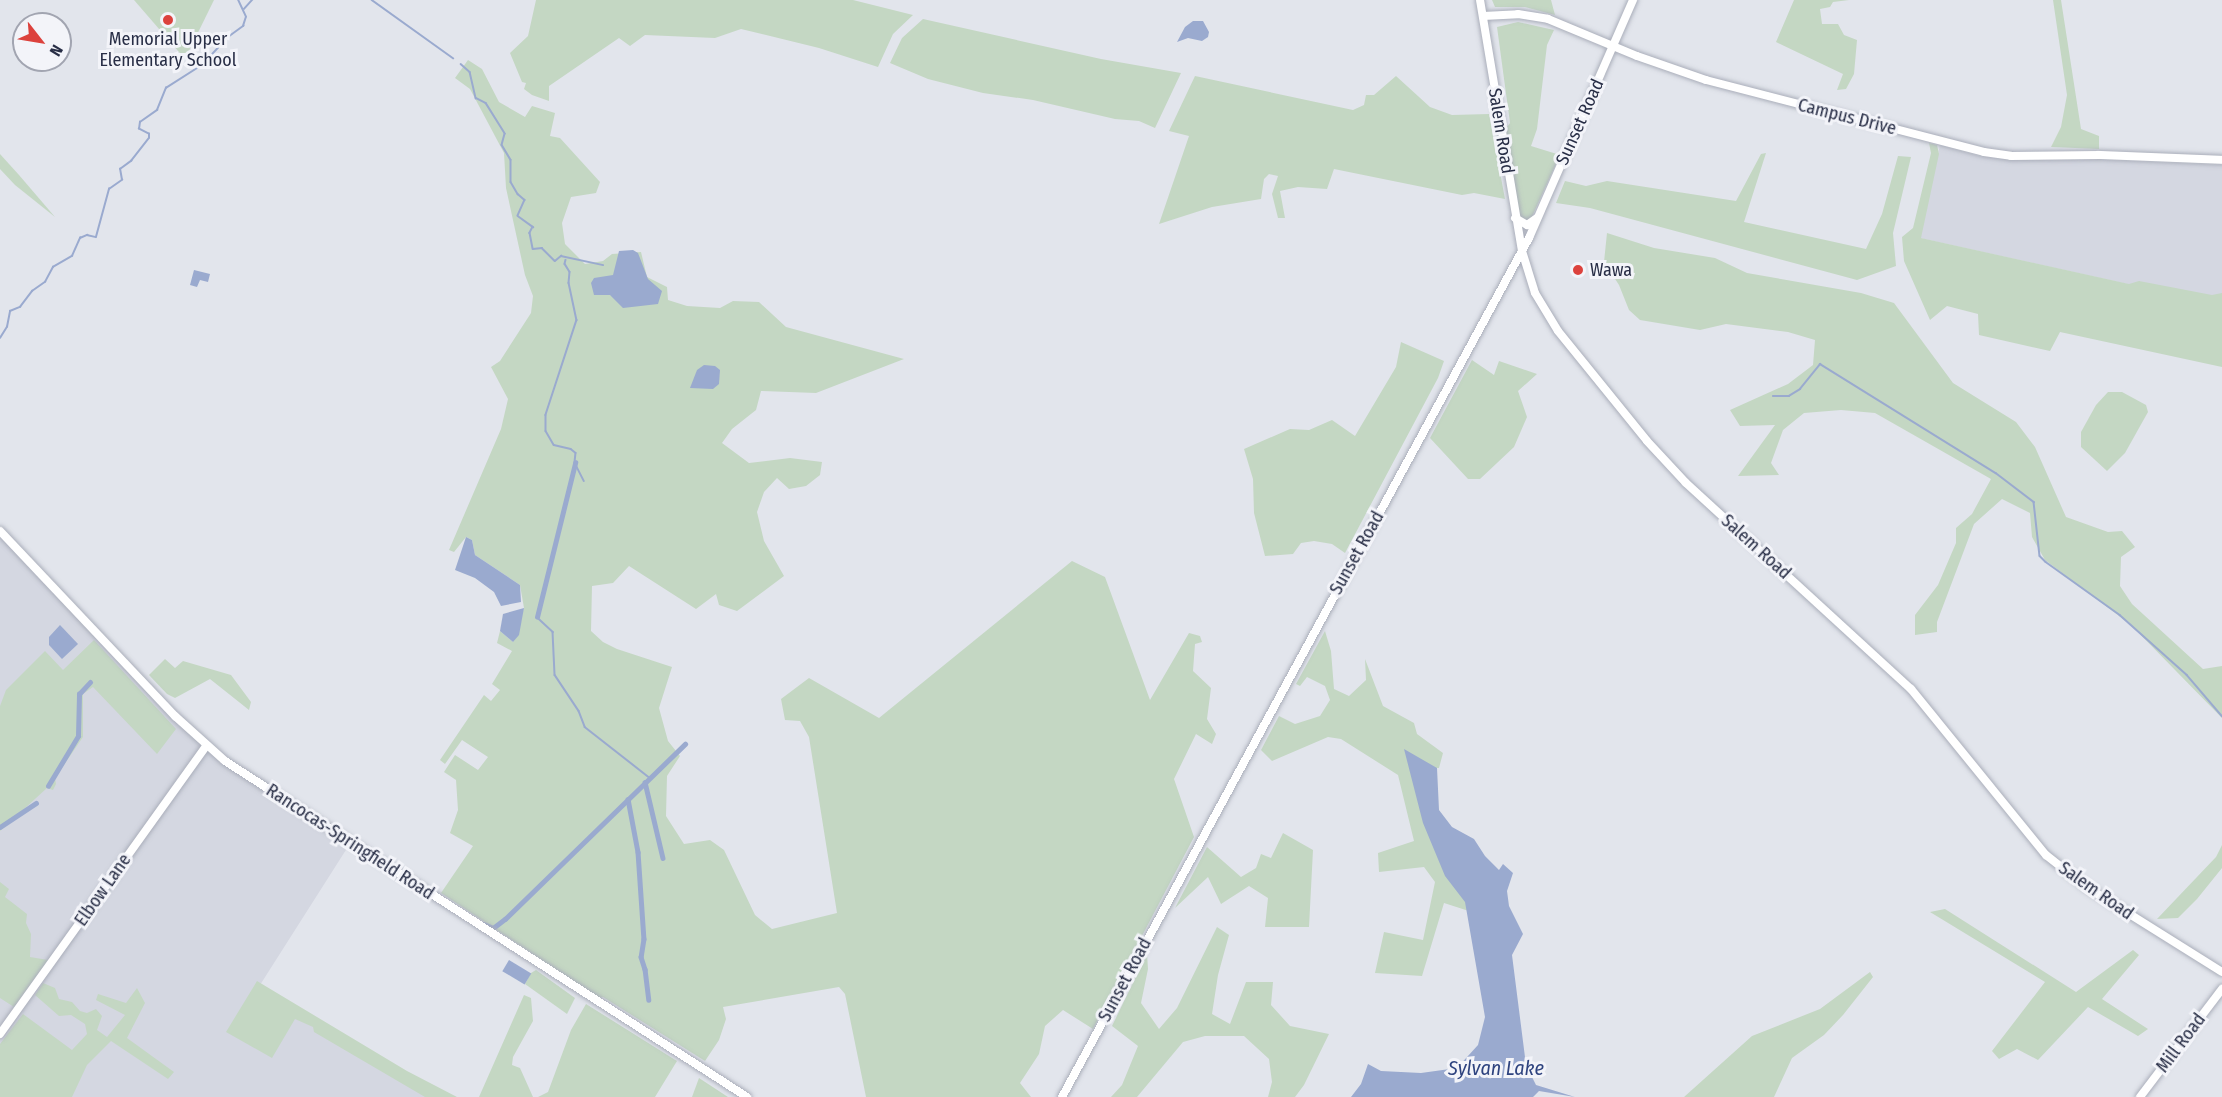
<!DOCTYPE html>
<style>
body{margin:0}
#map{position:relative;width:2222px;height:1097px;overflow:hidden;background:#e2e5ec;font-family:"Fira Sans Condensed",sans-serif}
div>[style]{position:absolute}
.built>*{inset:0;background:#d4d7e1}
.green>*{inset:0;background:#c4d7c3}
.water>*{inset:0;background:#9aaacf;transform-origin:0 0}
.stream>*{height:1.5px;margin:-0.75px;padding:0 0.75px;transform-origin:0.75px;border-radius:0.75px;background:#9aaacf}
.canal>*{height:4.5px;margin:-2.25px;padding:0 2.25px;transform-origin:2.25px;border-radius:2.25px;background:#9aaacf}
.roads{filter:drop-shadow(0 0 2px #aaaeba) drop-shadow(0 0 2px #aaaeba)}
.secondary>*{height:8px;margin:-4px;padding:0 4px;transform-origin:4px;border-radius:4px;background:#fff}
.dots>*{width:16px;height:16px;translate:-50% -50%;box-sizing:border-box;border:3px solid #f3f4f9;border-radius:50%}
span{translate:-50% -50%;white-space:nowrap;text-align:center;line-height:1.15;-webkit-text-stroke:6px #f3f4f9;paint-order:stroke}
.poi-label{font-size:18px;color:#282e46}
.left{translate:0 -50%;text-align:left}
.street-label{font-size:18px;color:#282e46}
.water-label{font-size:20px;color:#2e437f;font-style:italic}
.north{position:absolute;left:12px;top:12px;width:60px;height:60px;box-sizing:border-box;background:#f3f4f9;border:2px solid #a2a5b1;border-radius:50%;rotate:121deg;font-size:16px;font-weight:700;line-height:24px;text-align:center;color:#282e46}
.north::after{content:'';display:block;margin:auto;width:21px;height:27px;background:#dc423d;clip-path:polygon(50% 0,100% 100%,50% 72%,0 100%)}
</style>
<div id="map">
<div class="built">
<div style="clip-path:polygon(1940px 145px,1979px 156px,2010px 160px,2088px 159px,2222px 165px,2222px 305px,1920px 238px)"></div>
<div style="clip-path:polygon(0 531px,197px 738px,351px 842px,260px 985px,445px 1097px,0 1097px)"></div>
</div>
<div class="green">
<div style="clip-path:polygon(134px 0,214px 0,185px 59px)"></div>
<div style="clip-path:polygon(536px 0,853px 0,913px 15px,893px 34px,878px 67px,819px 48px,741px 29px,715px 38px,645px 35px,630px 46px,619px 38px,549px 86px,549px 101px,532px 95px,524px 89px,526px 83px,522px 82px,510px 53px,528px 36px)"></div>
<div style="clip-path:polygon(1492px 0,1551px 0,1555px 15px,1525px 7px,1495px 7px)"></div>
<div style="clip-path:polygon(1794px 0,1849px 0,1833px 2px,1830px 7px,1820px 9px,1822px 24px,1838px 24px,1844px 35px,1857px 40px,1854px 74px,1846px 89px,1837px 90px,1843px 74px,1776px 42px)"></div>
<div style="clip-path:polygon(2053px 0,2061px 0,2081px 129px,2099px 136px,2099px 149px,2051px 147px,2061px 127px,2067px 95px)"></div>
<div style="clip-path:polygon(923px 19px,1101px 59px,1181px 73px,1155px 128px,1139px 121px,1115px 119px,1033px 100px,983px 93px,928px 79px,890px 63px,902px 38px)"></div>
<div style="clip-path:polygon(1518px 22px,1554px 30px,1547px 45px,1537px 129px,1531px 146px,1560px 155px,1530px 221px,1525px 221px,1520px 219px,1504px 131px,1510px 123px,1497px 27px)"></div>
<div style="clip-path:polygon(468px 60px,482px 69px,499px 102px,525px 117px,532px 106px,555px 113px,550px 136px,560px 138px,600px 182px,596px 193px,571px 197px,562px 223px,565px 244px,585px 264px,603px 261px,612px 254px,641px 252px,647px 277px,667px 287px,668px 300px,687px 306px,720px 308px,733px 301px,759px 302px,786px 327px,904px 359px,816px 393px,761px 391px,756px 410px,732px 429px,722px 443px,749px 463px,790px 458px,822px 462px,820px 475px,806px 486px,789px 489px,777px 478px,764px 492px,757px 512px,764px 541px,784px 576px,737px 611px,719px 605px,716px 594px,696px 609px,629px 566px,613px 583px,592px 586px,591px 631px,603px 642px,617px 649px,672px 667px,659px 708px,668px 741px,680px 756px,667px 776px,666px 816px,684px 844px,710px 840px,724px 850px,755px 915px,772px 929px,837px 913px,809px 737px,800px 721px,785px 720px,781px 699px,809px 678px,879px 718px,1072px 561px,1105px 577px,1150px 700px,1189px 633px,1200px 636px,1202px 642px,1195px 644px,1193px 671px,1211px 688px,1207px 719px,1216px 734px,1212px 744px,1196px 734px,1174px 779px,1194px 837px,1093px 1029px,1063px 1010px,1045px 1026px,1039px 1054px,1020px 1083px,1031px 1097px,866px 1097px,845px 994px,839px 987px,723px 1007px,726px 1019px,719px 1040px,705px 1061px,603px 997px,599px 998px,441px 893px,473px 846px,450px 833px,458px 810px,456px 780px,444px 772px,455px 755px,478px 770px,488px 757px,462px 740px,445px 764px,440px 760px,484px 695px,491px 701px,500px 690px,492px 684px,512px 651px,497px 643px,500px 631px,513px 642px,524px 608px,520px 585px,475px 555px,472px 540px,466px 537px,454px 552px,449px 550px,501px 429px,508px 399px,491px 367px,500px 361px,531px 313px,533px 296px,525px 275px,506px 188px,504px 153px,470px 89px,455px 78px)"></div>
<div style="clip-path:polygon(1195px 76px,1353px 110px,1364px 105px,1366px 95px,1374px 95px,1396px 76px,1430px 107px,1452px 115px,1489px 114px,1505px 199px,1474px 193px,1462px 195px,1334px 169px,1327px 189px,1298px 187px,1280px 191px,1285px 218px,1278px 218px,1272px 194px,1278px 176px,1269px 174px,1264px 179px,1261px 199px,1212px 207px,1159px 224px,1189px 136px,1169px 131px)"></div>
<div style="clip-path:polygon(1929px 143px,1937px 145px,1939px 154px,1921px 238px,2129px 284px,2139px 281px,2212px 295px,2222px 293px,2222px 367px,2060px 332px,2050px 351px,1979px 335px,1978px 314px,1947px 306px,1930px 320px,1904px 261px,1902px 237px,1913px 228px,1931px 153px)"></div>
<div style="clip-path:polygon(1766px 153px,1744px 222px,1866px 249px,1882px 214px,1898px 156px,1911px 157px,1893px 233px,1896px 266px,1857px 280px,1590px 208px,1556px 203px,1565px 181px,1586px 186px,1607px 181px,1736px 201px,1761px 154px)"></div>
<div style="clip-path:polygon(0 154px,19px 175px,55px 217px,15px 185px,0 169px)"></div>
<div style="clip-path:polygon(1607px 233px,1654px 248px,1715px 258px,1747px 273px,1861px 293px,1894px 303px,1953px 383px,2016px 422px,2035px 447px,2066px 517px,2108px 532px,2122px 531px,2135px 547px,2121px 557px,2120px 586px,2132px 604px,2203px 669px,2222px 666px,2222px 718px,2131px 625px,2045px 560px,2032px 537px,2030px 513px,2002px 499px,1974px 524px,1937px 622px,1937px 632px,1915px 635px,1915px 615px,1938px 585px,1956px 543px,1956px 528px,1972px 514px,1991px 479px,1875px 413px,1841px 410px,1804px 413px,1783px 430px,1771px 463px,1779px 475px,1738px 476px,1775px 425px,1740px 426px,1730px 410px,1788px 384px,1813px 365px,1815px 340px,1788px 332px,1726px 324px,1700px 330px,1640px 320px,1629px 310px,1619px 285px,1604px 262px)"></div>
<div style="clip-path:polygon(1401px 342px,1444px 361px,1438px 378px,1345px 553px,1332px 544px,1314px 541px,1301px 543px,1293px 554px,1265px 556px,1254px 513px,1253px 479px,1244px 449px,1290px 429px,1309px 430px,1332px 420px,1355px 436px,1396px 367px)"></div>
<div style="clip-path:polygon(1472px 360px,1494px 375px,1499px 361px,1537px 374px,1518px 391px,1527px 417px,1514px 447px,1480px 479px,1468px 479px,1430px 438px)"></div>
<div style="clip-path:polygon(2108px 392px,2122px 392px,2146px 405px,2148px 412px,2125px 453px,2107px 471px,2081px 447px,2081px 432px,2096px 405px)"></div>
<div style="clip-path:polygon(1325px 631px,1331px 651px,1334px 689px,1349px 696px,1366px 680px,1365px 659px,1383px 706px,1414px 723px,1417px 734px,1443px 753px,1439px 768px,1413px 768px,1472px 912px,1444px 903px,1422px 976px,1375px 973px,1384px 932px,1423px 940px,1435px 882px,1424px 867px,1379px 872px,1378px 853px,1414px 841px,1398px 775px,1341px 739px,1328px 737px,1272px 761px,1261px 750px,1279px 716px,1295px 724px,1320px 716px,1330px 700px,1325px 686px,1307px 677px,1300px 686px,1296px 684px)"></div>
<div style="clip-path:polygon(94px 640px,176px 729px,157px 754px,93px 687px,83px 694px,83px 737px,55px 778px,56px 784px,53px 790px,47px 788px,0 831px,0 706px,6px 690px,45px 651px,63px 670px)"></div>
<div style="clip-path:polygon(165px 659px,175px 668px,183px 661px,231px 675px,251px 702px,249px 710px,210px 679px,175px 698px,167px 694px,149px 675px)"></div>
<div style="clip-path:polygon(1283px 833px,1313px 850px,1309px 927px,1265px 927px,1268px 898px,1249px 886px,1221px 904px,1208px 877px,1175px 908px,1207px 847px,1241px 877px,1256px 868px,1261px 854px,1271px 858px)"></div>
<div style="clip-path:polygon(2222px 845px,2222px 868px,2197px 899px,2178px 918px,2157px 919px,2216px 857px)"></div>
<div style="clip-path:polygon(0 882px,9px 889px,5px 897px,27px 914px,26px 923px,31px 934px,30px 957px,48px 960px,14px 1007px,0 998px)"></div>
<div style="clip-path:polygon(1945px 909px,2076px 992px,2133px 950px,2139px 955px,2102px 999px,2148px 1029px,2138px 1036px,2088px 1007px,2038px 1060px,2017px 1049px,1999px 1059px,1992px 1051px,2045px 982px,1930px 912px)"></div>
<div style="clip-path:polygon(1217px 927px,1229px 935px,1218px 975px,1212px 1014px,1230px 1024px,1246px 982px,1273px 982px,1271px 1005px,1290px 1026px,1329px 1034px,1304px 1085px,1295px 1097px,1268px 1097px,1272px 1082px,1269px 1059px,1244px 1036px,1205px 1036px,1183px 1042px,1137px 1097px,1111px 1097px,1122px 1085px,1138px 1046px,1112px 1026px,1147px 954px,1148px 969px,1141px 1003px,1159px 1029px,1177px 1008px)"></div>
<div style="clip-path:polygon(536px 970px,575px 998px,567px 1014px,525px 984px,531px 973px)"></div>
<div style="clip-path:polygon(1870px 972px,1873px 977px,1843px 1015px,1824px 1035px,1792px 1058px,1774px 1097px,1684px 1097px,1752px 1036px,1820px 1009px)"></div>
<div style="clip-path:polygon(257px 981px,407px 1071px,457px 1097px,425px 1097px,314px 1032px,313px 1027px,295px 1019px,272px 1058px,226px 1032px)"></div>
<div style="clip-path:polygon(43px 983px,55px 988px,59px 999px,72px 1002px,80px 1011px,87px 1013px,96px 1009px,102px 1016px,97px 1030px,107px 1037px,125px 1015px,96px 1000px,98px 994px,126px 1003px,137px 988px,145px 1003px,127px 1038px,174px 1072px,168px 1079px,111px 1041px,87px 1065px,72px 1097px,0 1097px,0 1044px,23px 1014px,72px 1050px,87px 1034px,85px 1024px,71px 1015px,59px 1016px,35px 995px)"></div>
<div style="clip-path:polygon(524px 995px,531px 998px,533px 1021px,513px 1057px,512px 1065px,520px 1068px,533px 1097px,479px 1097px)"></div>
<div style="clip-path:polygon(586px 1004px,677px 1061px,655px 1097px,538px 1097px,548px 1092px,571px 1030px)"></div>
<div style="clip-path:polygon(699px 1078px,728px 1097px,692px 1097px)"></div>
</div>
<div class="water">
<div style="clip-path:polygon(1193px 21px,1203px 21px,1209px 32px,1208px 37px,1202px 41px,1188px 38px,1177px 42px,1185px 27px)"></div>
<div style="clip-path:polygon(633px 250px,638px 253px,648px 279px,662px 291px,658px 304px,623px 308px,610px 295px,594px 295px,591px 283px,594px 278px,613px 275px,619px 251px)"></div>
<div style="clip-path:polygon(194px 270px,210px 274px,208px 282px,200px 280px,197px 287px,190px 285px)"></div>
<div style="clip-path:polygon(704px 365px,715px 366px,720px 370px,719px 384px,713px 389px,690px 388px,697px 370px)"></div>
<div style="clip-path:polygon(466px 537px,472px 540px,475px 555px,520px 585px,521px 602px,501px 606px,494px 592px,475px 578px,455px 570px)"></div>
<div style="clip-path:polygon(524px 608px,519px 635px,513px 642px,500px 631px,503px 614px)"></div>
<div style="clip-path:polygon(60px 625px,78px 644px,62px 659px,49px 645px,49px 637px)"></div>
<div style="clip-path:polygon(1404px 749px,1437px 768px,1439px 810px,1452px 827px,1474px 839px,1485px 856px,1499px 870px,1503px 864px,1513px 873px,1507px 891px,1509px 906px,1523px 934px,1512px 955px,1526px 1065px,1536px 1085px,1575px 1097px,1539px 1091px,1533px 1097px,1351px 1097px,1361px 1084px,1368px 1064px,1381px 1071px,1421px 1073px,1457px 1068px,1478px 1045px,1485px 1017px,1465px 902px,1445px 876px,1423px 823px)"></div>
<div style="left:509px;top:960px;width:26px;height:13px;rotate:31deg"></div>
</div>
<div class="stream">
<div style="left:372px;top:0;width:100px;rotate:35.6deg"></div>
<div style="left:244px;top:9px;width:12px;rotate:-48deg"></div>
<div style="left:461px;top:64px;width:12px;rotate:42deg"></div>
<div style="left:470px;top:72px;width:27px;rotate:77deg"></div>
<div style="left:476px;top:98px;width:11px;rotate:27deg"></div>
<div style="left:486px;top:103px;width:36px;rotate:58deg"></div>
<div style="left:505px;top:134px;width:11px;rotate:105deg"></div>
<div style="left:502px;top:145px;width:17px;rotate:59deg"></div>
<div style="left:511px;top:160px;width:22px;rotate:90deg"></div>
<div style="left:511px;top:182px;width:14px;rotate:60deg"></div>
<div style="left:518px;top:194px;width:9px;rotate:41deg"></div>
<div style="left:525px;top:200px;width:17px;rotate:114deg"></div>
<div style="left:518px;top:216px;width:19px;rotate:36deg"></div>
<div style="left:533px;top:227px;width:7px;rotate:117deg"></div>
<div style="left:530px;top:233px;width:16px;rotate:79deg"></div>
<div style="left:533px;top:249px;width:9px;rotate:-6deg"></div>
<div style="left:542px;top:248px;width:18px;rotate:45deg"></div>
<div style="left:555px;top:261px;width:8px;rotate:-40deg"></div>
<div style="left:561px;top:256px;width:43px;rotate:12.1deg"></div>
<div style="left:566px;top:260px;width:4px;rotate:104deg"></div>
<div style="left:565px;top:264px;width:9px;rotate:58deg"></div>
<div style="left:570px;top:272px;width:11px;rotate:95deg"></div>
<div style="left:569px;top:283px;width:38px;rotate:78deg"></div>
<div style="left:577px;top:320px;width:100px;rotate:108.1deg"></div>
<div style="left:546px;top:415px;width:16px;rotate:90deg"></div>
<div style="left:546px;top:431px;width:16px;rotate:60deg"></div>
<div style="left:554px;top:445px;width:17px;rotate:13deg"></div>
<div style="left:571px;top:449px;width:6px;rotate:39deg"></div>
<div style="left:576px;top:453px;width:10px;rotate:96deg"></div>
<div style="left:575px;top:463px;width:20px;rotate:63deg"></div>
<div style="left:0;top:338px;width:13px;rotate:-58deg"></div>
<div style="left:7px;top:327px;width:16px;rotate:-79deg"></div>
<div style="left:10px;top:311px;width:11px;rotate:-22deg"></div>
<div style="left:20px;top:307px;width:20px;rotate:-53deg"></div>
<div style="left:32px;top:291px;width:16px;rotate:-35deg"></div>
<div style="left:45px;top:282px;width:17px;rotate:-62deg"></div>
<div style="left:53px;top:267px;width:22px;rotate:-30deg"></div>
<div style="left:72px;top:256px;width:20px;rotate:-66deg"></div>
<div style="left:80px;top:238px;width:8px;rotate:-23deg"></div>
<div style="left:87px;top:235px;width:9px;rotate:13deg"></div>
<div style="left:96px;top:237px;width:50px;rotate:-74.8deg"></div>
<div style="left:109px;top:189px;width:16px;rotate:-35deg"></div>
<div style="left:122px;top:180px;width:11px;rotate:-100deg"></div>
<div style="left:120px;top:169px;width:14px;rotate:-36deg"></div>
<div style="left:131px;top:161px;width:29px;rotate:-52deg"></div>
<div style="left:149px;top:138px;width:4px;rotate:-90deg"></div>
<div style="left:149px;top:134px;width:11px;rotate:-153deg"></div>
<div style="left:139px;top:129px;width:7px;rotate:-82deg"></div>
<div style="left:140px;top:122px;width:21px;rotate:-35deg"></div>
<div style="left:157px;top:110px;width:24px;rotate:-68deg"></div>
<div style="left:166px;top:88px;width:43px;rotate:-32.6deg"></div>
<div style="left:202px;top:65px;width:38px;rotate:-47deg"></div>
<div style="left:228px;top:37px;width:19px;rotate:-36deg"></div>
<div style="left:243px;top:26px;width:9px;rotate:-72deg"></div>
<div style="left:246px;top:17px;width:19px;rotate:-115deg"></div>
<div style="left:1773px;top:396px;width:16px"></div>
<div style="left:1789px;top:396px;width:13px;rotate:-32deg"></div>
<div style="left:1800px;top:389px;width:32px;rotate:-51deg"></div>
<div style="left:1820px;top:364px;width:207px;rotate:31.8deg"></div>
<div style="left:1996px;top:473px;width:48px;rotate:37.3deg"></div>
<div style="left:2034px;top:502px;width:54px;rotate:83.7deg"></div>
<div style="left:2040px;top:556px;width:8px;rotate:45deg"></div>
<div style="left:2046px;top:562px;width:91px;rotate:35.6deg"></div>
<div style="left:2120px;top:615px;width:90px;rotate:41.8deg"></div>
<div style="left:2187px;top:675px;width:54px;rotate:49.5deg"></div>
<div style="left:537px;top:617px;width:22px;rotate:43deg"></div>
<div style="left:553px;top:632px;width:43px;rotate:87.3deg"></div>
<div style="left:555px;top:675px;width:43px;rotate:56.3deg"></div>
<div style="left:579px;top:711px;width:17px;rotate:69deg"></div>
<div style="left:585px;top:727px;width:83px;rotate:38.1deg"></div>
</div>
<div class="canal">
<div style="left:537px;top:617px;width:159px;rotate:-76.1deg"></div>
<div style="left:645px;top:782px;width:78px;rotate:76.7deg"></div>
<div style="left:48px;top:786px;width:58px;rotate:-59deg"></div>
<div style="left:78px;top:736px;width:42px;rotate:-88.6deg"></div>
<div style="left:79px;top:694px;width:16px;rotate:-47deg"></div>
<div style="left:628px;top:799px;width:54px;rotate:79.3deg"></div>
<div style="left:638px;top:852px;width:87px;rotate:86.1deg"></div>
<div style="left:644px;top:939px;width:18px;rotate:99deg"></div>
<div style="left:641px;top:957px;width:13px;rotate:72deg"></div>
<div style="left:645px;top:969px;width:31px;rotate:83deg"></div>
<div style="left:0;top:827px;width:43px;rotate:-33.7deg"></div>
<div style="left:484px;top:924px;width:10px;rotate:24deg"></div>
<div style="left:493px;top:928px;width:15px;rotate:-37deg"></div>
<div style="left:505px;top:919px;width:251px;rotate:-44.2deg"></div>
</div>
<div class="roads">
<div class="secondary">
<div style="left:1480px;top:0;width:254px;rotate:80.5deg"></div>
<div style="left:1522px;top:251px;width:44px;rotate:72.8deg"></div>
<div style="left:1535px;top:293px;width:44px;rotate:58.8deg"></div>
<div style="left:1558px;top:331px;width:141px;rotate:51deg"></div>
<div style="left:1647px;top:441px;width:57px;rotate:47.1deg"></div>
<div style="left:1686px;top:483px;width:305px;rotate:42.5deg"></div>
<div style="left:1911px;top:689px;width:214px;rotate:50.9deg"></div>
<div style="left:2046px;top:855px;width:53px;rotate:38.2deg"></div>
<div style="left:2088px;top:888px;width:158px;rotate:32.1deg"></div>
<div style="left:1483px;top:16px;width:35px;rotate:-3deg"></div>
<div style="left:1518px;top:14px;width:30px;rotate:9deg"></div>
<div style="left:1548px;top:19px;width:96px;rotate:22.6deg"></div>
<div style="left:1637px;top:56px;width:73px;rotate:19.2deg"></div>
<div style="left:1706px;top:80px;width:287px;rotate:14.5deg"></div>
<div style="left:1984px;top:152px;width:27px;rotate:8deg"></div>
<div style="left:2011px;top:156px;width:88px;rotate:-0.7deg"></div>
<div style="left:2099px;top:155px;width:123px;rotate:2.3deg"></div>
<div style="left:1515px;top:218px;width:14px;rotate:30deg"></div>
<div style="left:1527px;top:225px;width:12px;rotate:-35deg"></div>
<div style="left:0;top:531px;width:255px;rotate:46.6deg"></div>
<div style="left:175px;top:716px;width:67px;rotate:42deg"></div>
<div style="left:225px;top:761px;width:621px;rotate:32.77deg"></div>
<div style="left:0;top:1034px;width:354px;rotate:-54.4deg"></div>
<div style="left:1062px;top:1097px;width:978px;rotate:-61.47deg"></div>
<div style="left:1529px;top:238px;width:260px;rotate:-66.4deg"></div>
<div style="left:2140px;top:1097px;width:136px;rotate:-52.8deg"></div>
</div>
</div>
<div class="dots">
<div style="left:168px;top:20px;background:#dc423d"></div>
<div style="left:1578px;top:270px;background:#dc423d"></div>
</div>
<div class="poi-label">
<span style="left:168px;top:50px">Memorial Upper<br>Elementary School</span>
<span class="left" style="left:1590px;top:270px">Wawa</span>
</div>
<div class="street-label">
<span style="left:1847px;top:117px;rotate:14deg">Campus Drive</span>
<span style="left:1580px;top:122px;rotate:-66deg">Sunset Road</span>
<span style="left:1501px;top:131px;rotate:81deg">Salem Road</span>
<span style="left:1756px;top:547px;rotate:42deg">Salem Road</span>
<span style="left:1357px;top:553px;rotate:-61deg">Sunset Road</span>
<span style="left:350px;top:842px;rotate:33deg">Rancocas-Springfield Road</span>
<span style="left:103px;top:890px;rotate:-55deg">Elbow Lane</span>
<span style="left:2096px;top:891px;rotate:35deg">Salem Road</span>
<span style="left:1125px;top:980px;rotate:-62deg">Sunset Road</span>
<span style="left:2181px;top:1043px;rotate:-53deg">Mill Road</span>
</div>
<div class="water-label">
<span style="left:1496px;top:1068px">Sylvan Lake</span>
</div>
<div class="north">N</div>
</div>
